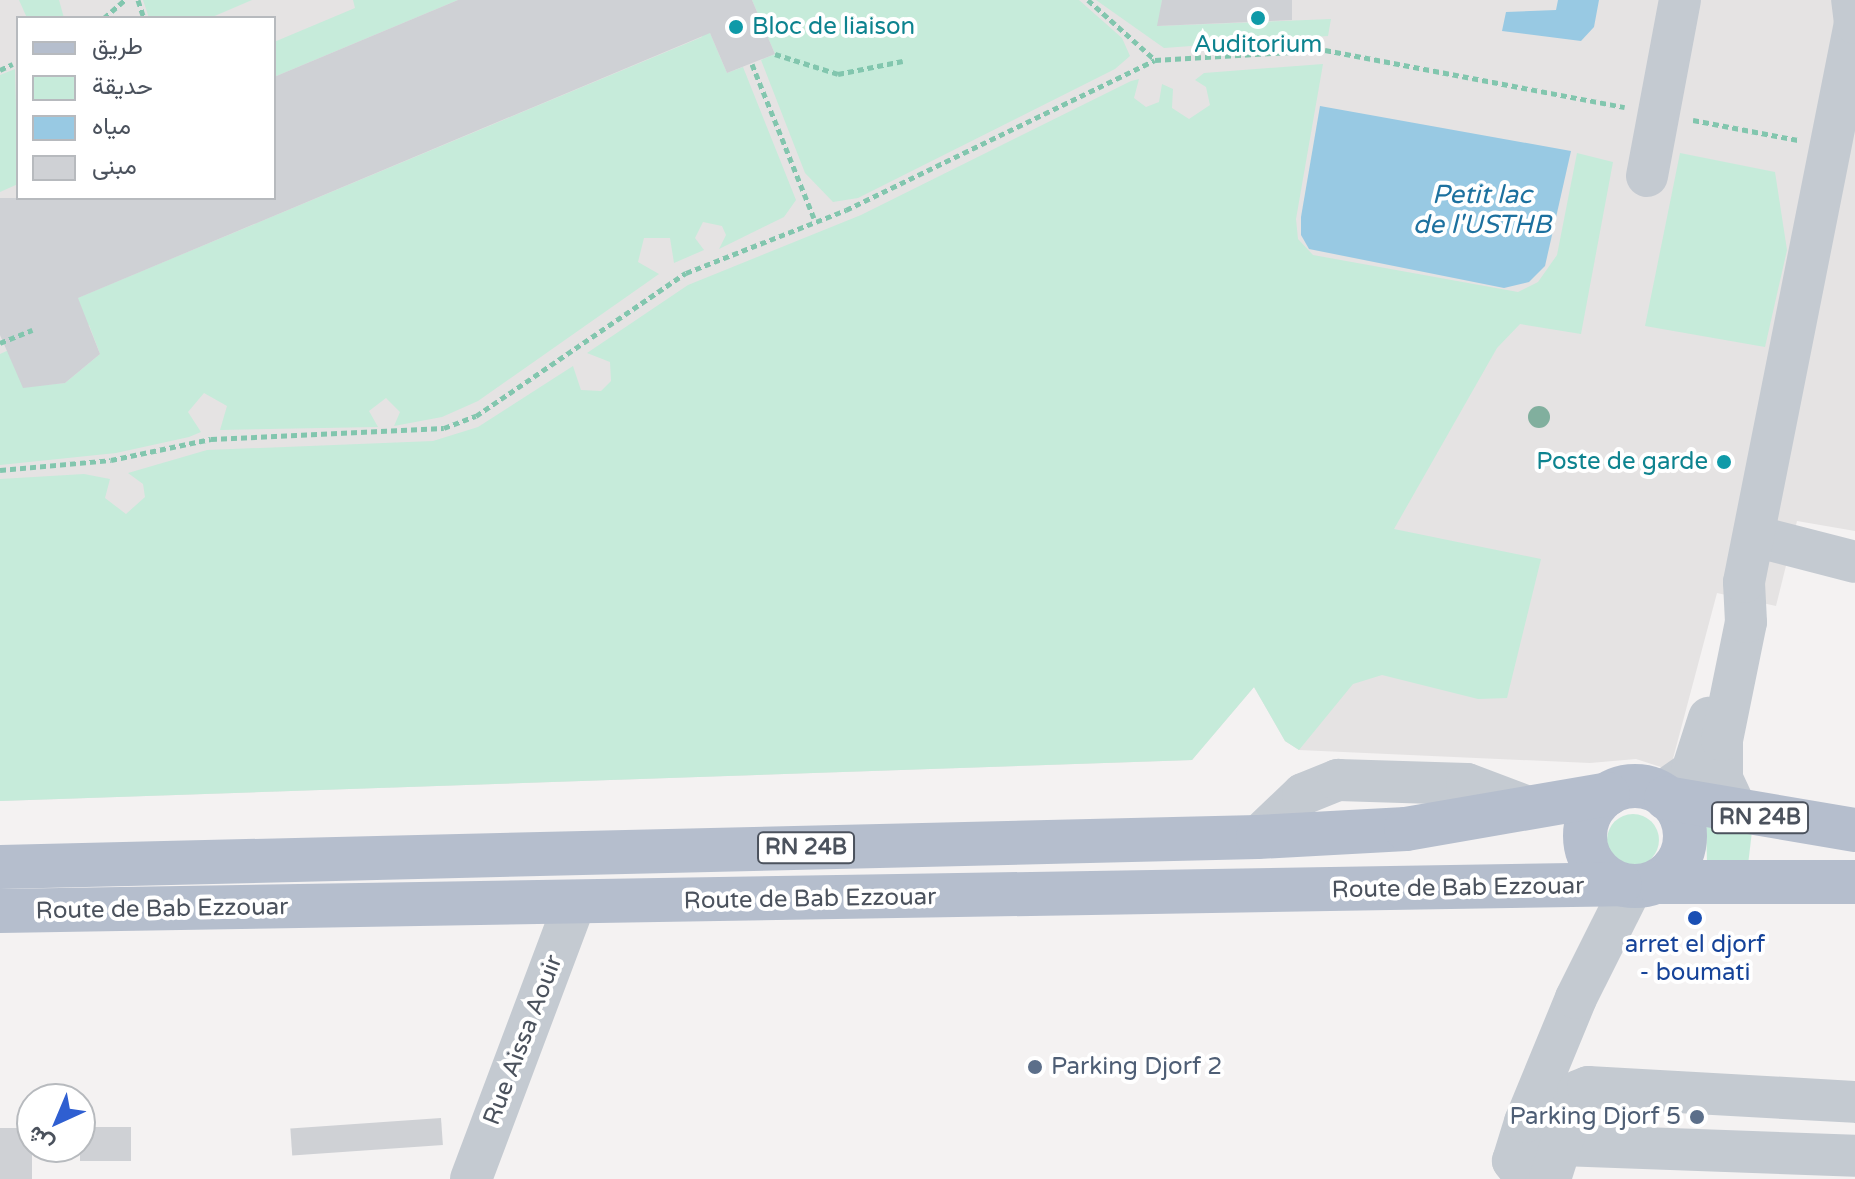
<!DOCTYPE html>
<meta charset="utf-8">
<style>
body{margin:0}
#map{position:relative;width:1855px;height:1179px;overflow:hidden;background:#f4f2f2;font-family:"Varela Round",Vazirmatn,sans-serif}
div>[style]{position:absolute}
.education>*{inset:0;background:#e5e3e3}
.green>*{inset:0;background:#c6ebda}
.round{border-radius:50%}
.water>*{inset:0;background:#98c9e3}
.building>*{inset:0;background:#cfd1d5;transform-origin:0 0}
.path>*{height:5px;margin-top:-2.5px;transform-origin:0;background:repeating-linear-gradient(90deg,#82c6ae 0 6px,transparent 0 10px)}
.minor>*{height:42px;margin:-21px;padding:0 21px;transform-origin:21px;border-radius:21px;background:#c4cad1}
.major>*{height:44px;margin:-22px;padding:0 22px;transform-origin:22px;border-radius:22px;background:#b5becd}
.major>.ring{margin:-22px;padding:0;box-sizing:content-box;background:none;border:44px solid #b5becd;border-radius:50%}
.trees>*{width:22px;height:22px;margin:-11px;border-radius:50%;background:#81af9e}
.dots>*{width:22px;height:22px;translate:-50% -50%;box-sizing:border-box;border:4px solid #fff;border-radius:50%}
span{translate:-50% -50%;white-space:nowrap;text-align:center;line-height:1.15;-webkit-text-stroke:8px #fff;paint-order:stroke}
.shield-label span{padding:2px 6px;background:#fff;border:2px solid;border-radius:6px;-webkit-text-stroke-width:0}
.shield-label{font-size:22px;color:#4b525d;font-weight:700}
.culture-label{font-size:24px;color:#0d838f}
.left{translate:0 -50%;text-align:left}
.right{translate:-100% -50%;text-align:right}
.street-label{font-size:24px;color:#4b525d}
.transit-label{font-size:24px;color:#164399}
.service-label{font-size:24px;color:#4e5e75}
.water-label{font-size:26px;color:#1d719f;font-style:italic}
.legend{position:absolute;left:16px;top:16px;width:260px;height:184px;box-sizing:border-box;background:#fff;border:2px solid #b7babe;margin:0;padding:10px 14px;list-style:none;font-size:24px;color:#4b525d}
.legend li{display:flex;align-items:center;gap:16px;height:40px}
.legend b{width:40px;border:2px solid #b7babe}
.north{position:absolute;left:16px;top:1083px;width:80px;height:80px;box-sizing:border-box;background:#fff;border:2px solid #b7babe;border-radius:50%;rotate:224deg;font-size:22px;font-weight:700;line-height:32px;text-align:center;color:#4b525d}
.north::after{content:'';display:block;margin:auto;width:28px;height:36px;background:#2f5fd1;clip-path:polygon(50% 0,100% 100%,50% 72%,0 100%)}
</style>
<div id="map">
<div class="education">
<div style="clip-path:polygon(evenodd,0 0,1855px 0,1855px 531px,1797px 521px,1776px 606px,1717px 593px,1670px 770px,1636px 759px,1590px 763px,1299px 750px,1285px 741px,1254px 687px,1192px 760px,0 801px,0 0,18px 18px,274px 18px,274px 198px,18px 198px,18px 18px)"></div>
</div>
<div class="green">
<div style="clip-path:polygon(19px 0,59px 0,64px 18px,27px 18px)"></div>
<div style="clip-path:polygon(143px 0,252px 0,210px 18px,149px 18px)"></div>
<div style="clip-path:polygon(353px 0,458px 0,274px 77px,274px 42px,355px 8px)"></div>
<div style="clip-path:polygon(696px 0,727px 73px,743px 67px,796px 200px,784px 217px,719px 249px,726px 235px,722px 226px,703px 222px,695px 238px,704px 250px,674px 263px,670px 238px,644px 238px,638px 262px,659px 274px,478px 401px,442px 417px,394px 426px,400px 412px,386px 398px,369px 411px,378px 427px,220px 430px,227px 406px,204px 393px,188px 412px,201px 432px,189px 437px,116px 453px,0 465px,0 354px,35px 338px,23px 387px,65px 383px,100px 354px,89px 325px,51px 330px,44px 312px,702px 37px)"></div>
<div style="clip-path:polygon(752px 0,1079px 0,1122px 38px,1130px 56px,1115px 69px,858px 198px,833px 202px,805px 173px,761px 60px,775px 54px)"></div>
<div style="clip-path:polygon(1096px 0,1162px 0,1158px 26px,1331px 19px,1328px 36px,1164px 48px)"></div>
<div style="clip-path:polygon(1323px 64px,1296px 219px,1298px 239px,1313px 255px,1518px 292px,1538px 282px,1557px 255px,1577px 153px,1613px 162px,1581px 334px,1520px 324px,1497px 348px,1394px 529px,1541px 559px,1507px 698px,1478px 699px,1382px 675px,1353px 684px,1299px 750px,1285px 741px,1254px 687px,1192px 760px,0 801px,0 479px,84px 474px,110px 479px,105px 498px,126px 514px,145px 497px,143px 484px,128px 473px,207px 450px,433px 441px,478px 427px,573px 366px,581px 390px,601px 391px,611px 381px,610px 362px,587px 353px,688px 285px,861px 215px,1131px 81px,1139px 79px,1134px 98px,1146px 107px,1159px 102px,1162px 84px,1173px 89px,1172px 108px,1189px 119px,1210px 105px,1206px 87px,1195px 80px,1204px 73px)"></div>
<div style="clip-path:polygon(15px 69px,18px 184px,0 192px,0 75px)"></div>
<div style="clip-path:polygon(1680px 153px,1775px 172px,1787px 250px,1765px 347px,1645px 326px)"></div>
<div class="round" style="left:1607px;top:814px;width:52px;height:52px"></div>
<div style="clip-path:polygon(1706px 822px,1752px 831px,1748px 865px,1707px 863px)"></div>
</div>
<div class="water">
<div style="clip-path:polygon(1558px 0,1599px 0,1594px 27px,1581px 41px,1502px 31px,1506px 12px,1556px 10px)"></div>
<div style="clip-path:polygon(1320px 106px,1571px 151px,1545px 266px,1529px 282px,1504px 288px,1309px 249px,1301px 235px,1301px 217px)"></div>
</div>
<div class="building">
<div style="clip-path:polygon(458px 0,752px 0,775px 54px,727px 73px,710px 33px,78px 298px,100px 354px,65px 383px,23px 388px,0 335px,0 198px,274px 198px,274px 77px)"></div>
<div style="clip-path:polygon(1162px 0,1292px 0,1292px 20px,1157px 26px)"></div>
<div style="left:441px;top:1118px;width:27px;height:151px;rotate:86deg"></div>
<div style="left:80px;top:1127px;width:51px;height:34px"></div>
<div style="left:0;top:1128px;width:32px;height:51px"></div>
</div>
<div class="path">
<div style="left:138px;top:0;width:19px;rotate:72deg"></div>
<div style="left:1088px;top:0;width:90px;rotate:41.8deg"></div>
<div style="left:104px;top:18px;width:28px;rotate:-41deg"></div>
<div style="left:775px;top:54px;width:66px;rotate:17.6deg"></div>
<div style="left:838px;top:74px;width:66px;rotate:-11.3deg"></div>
<div style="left:752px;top:64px;width:166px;rotate:68.1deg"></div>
<div style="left:0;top:70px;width:14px;rotate:-25deg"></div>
<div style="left:1693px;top:120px;width:107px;rotate:10.8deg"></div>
<div style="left:0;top:343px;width:35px;rotate:-22deg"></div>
<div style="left:0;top:470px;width:111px;rotate:-5.1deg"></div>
<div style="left:111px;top:460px;width:102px;rotate:-11.9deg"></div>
<div style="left:211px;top:439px;width:233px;rotate:-2.7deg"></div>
<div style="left:444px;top:428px;width:34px;rotate:-21deg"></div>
<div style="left:476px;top:416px;width:254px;rotate:-34.3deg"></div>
<div style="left:686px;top:273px;width:172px;rotate:-21.5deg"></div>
<div style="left:846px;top:210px;width:343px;rotate:-25.9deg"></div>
<div style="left:1155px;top:60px;width:170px;rotate:-3.4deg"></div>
<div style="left:1325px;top:50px;width:305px;rotate:10.8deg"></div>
</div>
<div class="minor">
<div style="left:1647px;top:176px;width:179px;rotate:-79.4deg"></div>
<div style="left:1754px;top:536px;width:104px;rotate:14.4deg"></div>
<div style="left:1661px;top:793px;width:38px;rotate:-35deg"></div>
<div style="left:1692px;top:771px;width:56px;rotate:-72.2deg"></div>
<div style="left:1738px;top:813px;width:38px;rotate:-115deg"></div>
<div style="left:1722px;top:778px;width:38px;rotate:-90deg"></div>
<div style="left:1722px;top:740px;width:120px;rotate:-78.5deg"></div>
<div style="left:1746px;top:622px;width:40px;rotate:-92.9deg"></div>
<div style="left:1744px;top:582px;width:570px;rotate:-78.77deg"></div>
<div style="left:1855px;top:23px;width:23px;rotate:-97deg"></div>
<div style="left:1258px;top:837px;width:62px;rotate:-43.7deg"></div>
<div style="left:1303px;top:794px;width:38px;rotate:-22deg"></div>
<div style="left:1338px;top:780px;width:129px;rotate:1.8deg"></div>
<div style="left:1467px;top:784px;width:60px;rotate:20.6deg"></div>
<div style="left:1561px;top:1145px;width:294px;rotate:2.1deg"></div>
<div style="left:471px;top:1179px;width:296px;rotate:-69.4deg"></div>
<div style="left:1527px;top:1179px;width:23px;rotate:-128deg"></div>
<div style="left:1513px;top:1161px;width:41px;rotate:-72.9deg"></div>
<div style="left:1525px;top:1122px;width:134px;rotate:-67.6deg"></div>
<div style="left:1576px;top:998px;width:125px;rotate:-63.4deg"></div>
<div style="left:1550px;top:1179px;width:92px;rotate:-72.3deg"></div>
<div style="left:1578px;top:1091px;width:11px;rotate:-22deg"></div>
<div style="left:1588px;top:1087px;width:267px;rotate:3.2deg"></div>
</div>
<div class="major">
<div class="ring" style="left:1585px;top:786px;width:56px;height:56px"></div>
<div style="left:1666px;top:798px;width:192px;rotate:9.6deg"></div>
<div style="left:0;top:867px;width:1258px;rotate:-1.37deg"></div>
<div style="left:1258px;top:837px;width:148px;rotate:-3.1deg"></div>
<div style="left:1406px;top:829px;width:205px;rotate:-9.8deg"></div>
<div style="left:1656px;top:882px;width:199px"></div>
<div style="left:0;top:911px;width:1620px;rotate:-0.95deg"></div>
</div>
<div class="trees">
<div style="left:1539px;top:417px"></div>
</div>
<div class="dots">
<div style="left:1258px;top:18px;background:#0f9aa8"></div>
<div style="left:736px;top:27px;background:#0f9aa8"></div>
<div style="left:1724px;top:462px;background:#0f9aa8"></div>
<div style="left:1695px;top:918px;background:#1a4fb4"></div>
<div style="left:1035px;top:1067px;background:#5c6f8a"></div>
<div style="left:1697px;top:1117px;background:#5c6f8a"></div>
</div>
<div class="shield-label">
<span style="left:1760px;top:818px">RN 24B</span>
<span style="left:806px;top:848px">RN 24B</span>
</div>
<div class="culture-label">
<span class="left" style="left:752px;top:27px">Bloc de liaison</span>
<span style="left:1258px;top:45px">Auditorium</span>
<span class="right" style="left:1708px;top:462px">Poste de garde</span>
</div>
<div class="street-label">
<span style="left:1458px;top:888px;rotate:-1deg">Route de Bab Ezzouar</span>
<span style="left:810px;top:899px;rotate:-1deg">Route de Bab Ezzouar</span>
<span style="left:162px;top:909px;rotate:-1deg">Route de Bab Ezzouar</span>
<span style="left:523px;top:1040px;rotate:-69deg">Rue Aissa Aouir</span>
</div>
<div class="transit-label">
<span style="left:1695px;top:959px">arret el djorf<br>- boumati</span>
</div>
<div class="service-label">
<span class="left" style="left:1051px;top:1067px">Parking Djorf 2</span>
<span class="right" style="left:1681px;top:1117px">Parking Djorf 5</span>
</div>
<div class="water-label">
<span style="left:1482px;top:210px">Petit lac<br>de l'USTHB</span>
</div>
<ul class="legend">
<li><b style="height:10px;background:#b5becd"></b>طريق</li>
<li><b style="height:22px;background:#c6ebda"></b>حديقة</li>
<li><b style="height:22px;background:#98c9e3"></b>مياه</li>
<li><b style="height:22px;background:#cfd1d5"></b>مبنى</li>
</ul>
<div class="north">ش</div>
</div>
